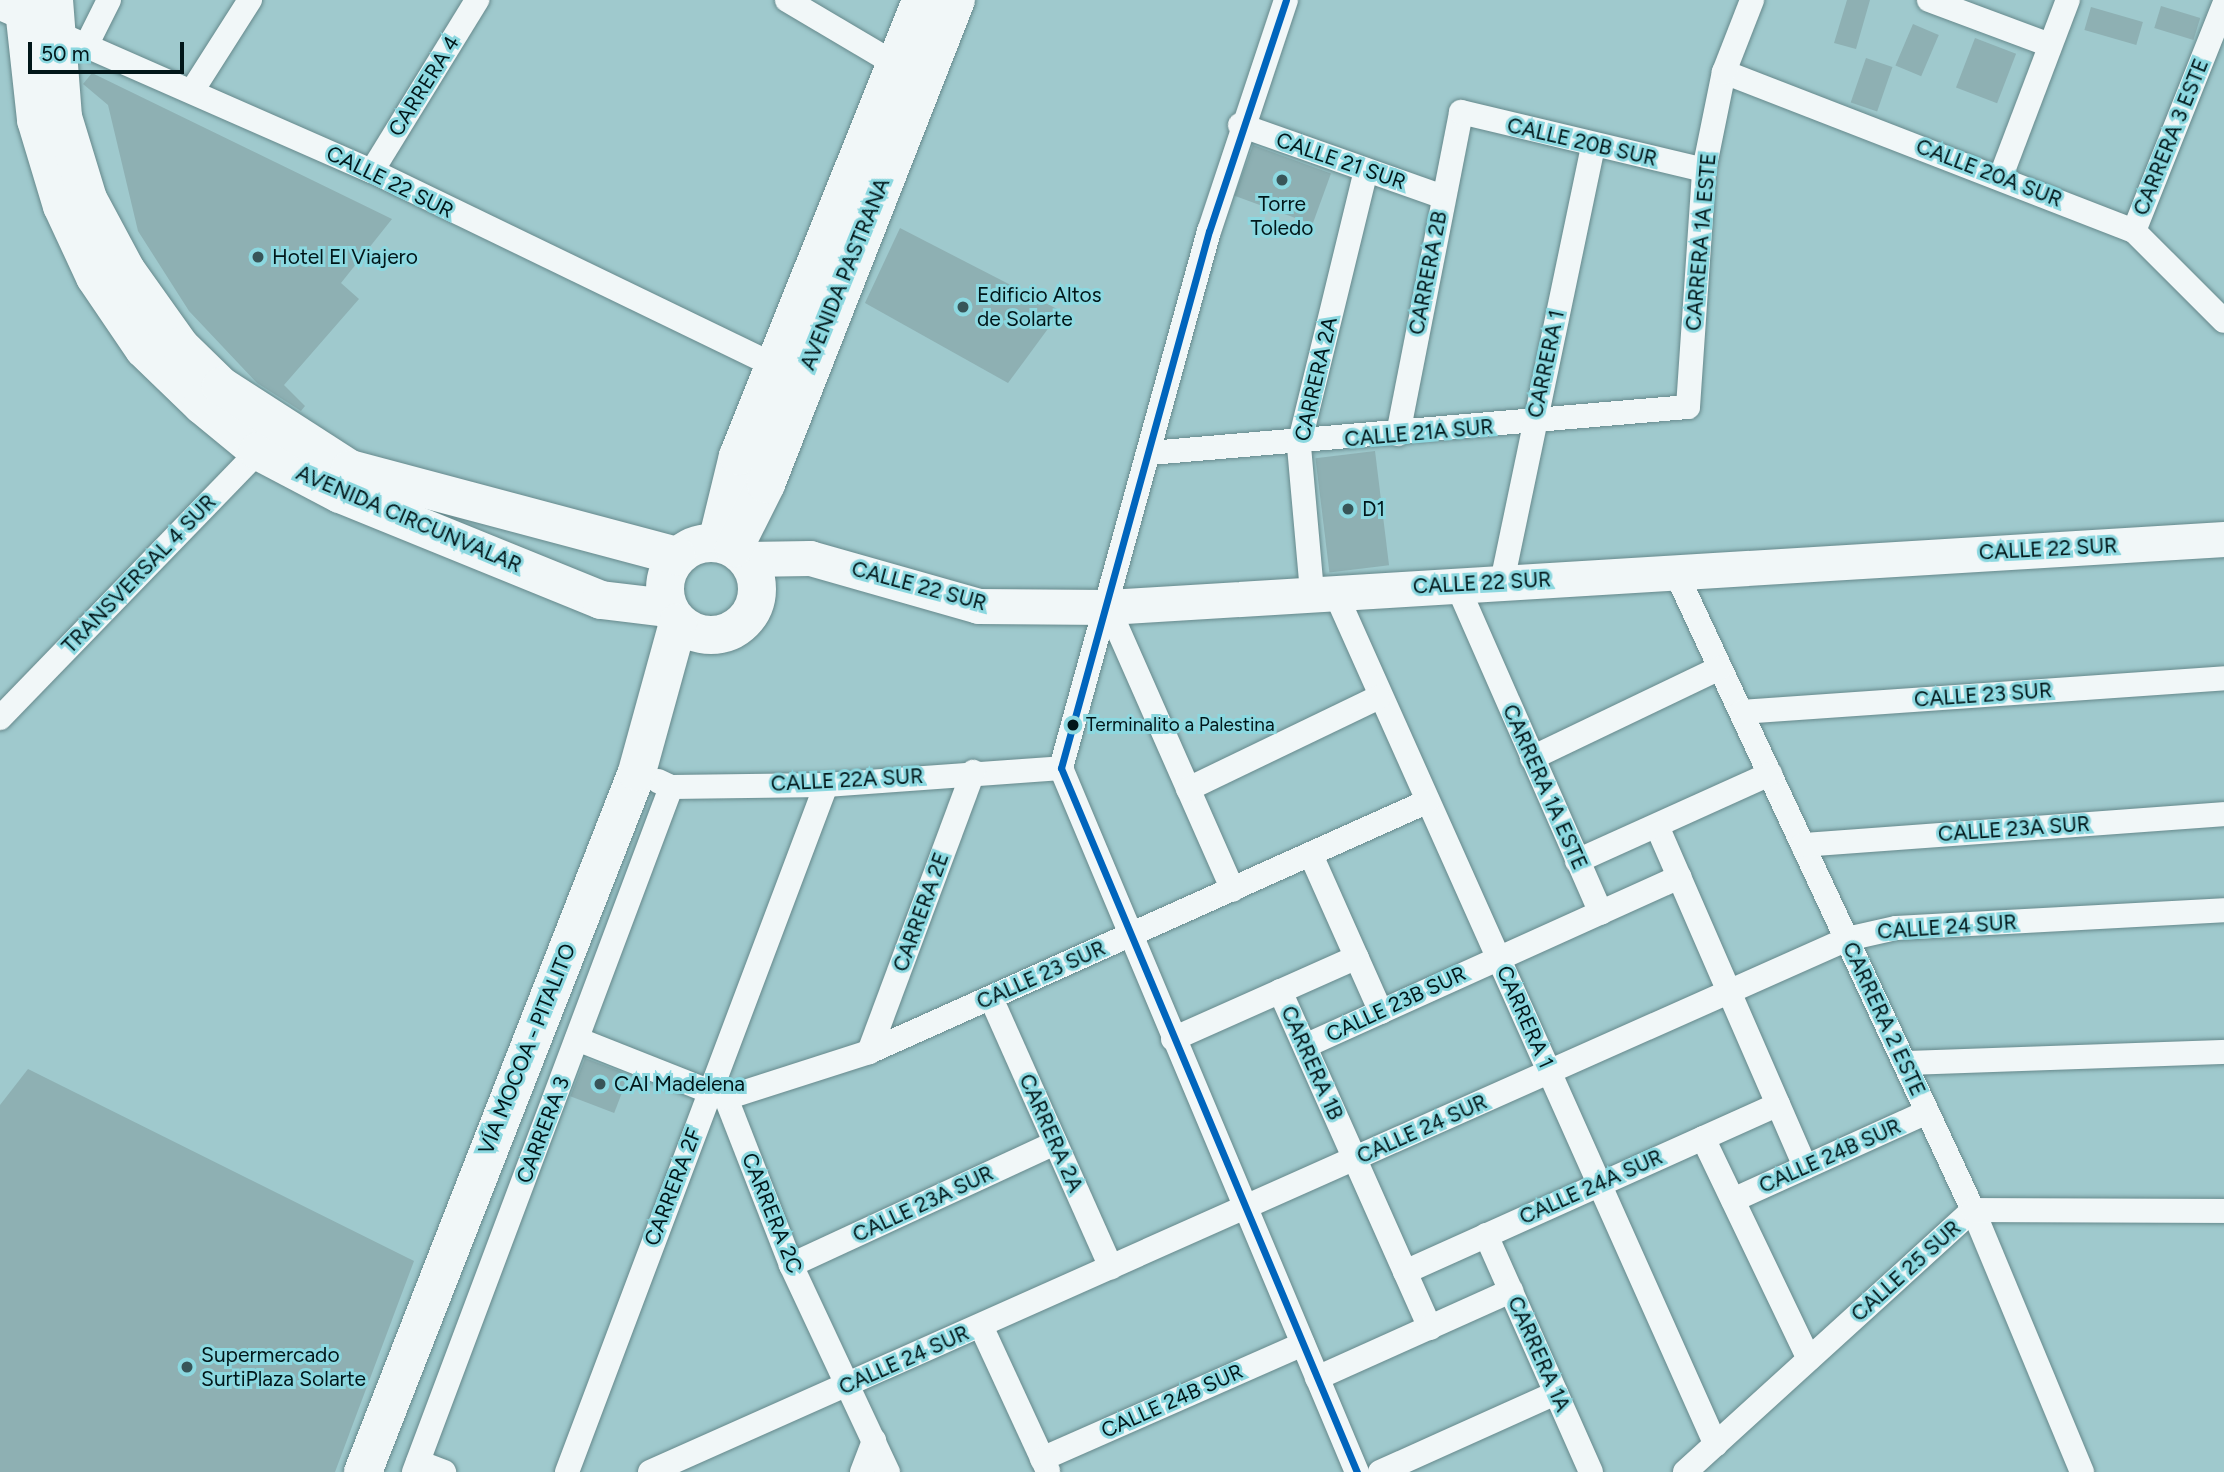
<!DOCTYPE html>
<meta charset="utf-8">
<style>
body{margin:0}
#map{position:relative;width:2224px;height:1472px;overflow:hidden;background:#9fc9cd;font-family:Figtree,sans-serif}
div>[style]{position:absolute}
.building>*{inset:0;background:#8eb0b3;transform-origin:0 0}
.roads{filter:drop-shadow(0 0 2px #66898c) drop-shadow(0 0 2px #66898c)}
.minor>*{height:24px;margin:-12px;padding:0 12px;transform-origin:12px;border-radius:12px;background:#f1f7f8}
.secondary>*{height:35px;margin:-17.5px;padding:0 17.5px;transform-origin:17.5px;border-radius:17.5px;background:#f1f7f8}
.primary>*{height:38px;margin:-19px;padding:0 19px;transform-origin:19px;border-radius:19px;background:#f1f7f8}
.primary>.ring{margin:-19px;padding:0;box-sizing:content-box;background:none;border:38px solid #f1f7f8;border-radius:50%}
.trunk>*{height:38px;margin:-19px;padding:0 19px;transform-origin:19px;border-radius:19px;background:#f1f7f8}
.bus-1>*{height:7px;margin:-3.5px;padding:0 3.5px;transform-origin:3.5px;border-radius:3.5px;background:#0065bd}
.dots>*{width:19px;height:19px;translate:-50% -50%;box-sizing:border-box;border:4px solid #8cd8e0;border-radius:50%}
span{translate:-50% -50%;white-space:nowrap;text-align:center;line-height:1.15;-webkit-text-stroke:6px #8cd8e0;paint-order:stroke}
.bus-label{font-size:19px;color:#011619}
.left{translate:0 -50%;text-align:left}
.street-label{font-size:21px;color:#011619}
.poi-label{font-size:21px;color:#011619}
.scale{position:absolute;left:28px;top:42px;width:156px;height:32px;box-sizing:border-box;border:4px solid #011619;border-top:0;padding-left:9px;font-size:21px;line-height:24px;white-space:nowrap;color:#011619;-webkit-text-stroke:5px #8cd8e0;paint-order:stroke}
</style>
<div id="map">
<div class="building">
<div style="clip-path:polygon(1847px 0,1870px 0,1856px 49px,1834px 43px)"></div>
<div style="left:2161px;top:6px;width:41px;height:23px;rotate:17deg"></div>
<div style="left:2091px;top:7px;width:54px;height:24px;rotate:16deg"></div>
<div style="left:1913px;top:24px;width:28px;height:45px;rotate:23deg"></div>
<div style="left:1975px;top:38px;width:44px;height:53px;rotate:21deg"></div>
<div style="left:1866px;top:58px;width:28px;height:47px;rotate:19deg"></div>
<div style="clip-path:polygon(92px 73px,392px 219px,341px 283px,359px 299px,284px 385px,305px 406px,301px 411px,257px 383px,189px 311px,138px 231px,108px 105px,83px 84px)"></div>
<div style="left:1253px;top:145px;width:83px;height:54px;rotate:20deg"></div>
<div style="clip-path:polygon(900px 228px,1061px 311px,1008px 383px,865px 303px)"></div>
<div style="left:1375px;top:451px;width:115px;height:60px;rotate:83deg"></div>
<div style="left:585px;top:1058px;width:47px;height:41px;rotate:21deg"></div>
<div style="clip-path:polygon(28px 1069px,414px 1261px,335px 1472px,0 1472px,0 1105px)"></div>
</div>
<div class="roads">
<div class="minor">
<div style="left:787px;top:0;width:139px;rotate:30.6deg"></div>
<div style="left:1286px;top:0;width:243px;rotate:108.4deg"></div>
<div style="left:1209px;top:231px;width:557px;rotate:105.41deg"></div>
<div style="left:1061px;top:768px;width:764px;rotate:67.2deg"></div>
<div style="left:1929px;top:0;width:129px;rotate:20.4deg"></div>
<div style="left:0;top:8px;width:406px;rotate:23.7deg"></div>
<div style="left:372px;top:171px;width:461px;rotate:25.8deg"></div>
<div style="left:87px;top:44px;width:49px;rotate:-63.4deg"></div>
<div style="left:1724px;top:72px;width:440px;rotate:21.2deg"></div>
<div style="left:2134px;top:231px;width:127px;rotate:45deg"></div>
<div style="left:192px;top:91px;width:108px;rotate:-57.5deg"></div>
<div style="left:1240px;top:125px;width:215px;rotate:19.5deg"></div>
<div style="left:372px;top:171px;width:201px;rotate:-58.4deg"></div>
<div style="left:2001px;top:176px;width:188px;rotate:-69.2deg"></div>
<div style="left:2134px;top:231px;width:243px;rotate:-68.3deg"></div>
<div style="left:1398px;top:434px;width:328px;rotate:-78.9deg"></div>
<div style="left:1461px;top:112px;width:250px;rotate:13.4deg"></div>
<div style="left:1150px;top:453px;width:540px;rotate:-4.89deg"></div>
<div style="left:1688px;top:407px;width:238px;rotate:-86.1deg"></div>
<div style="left:1704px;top:170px;width:100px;rotate:-78.5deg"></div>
<div style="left:1724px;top:72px;width:77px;rotate:-68.7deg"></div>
<div style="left:1675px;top:571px;width:705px;rotate:65deg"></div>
<div style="left:1973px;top:1210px;width:284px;rotate:67.4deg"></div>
<div style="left:1502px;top:582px;width:445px;rotate:-78.2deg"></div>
<div style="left:1457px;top:585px;width:358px;rotate:66.3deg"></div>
<div style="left:1334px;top:590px;width:936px;rotate:65.93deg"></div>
<div style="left:1312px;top:592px;width:148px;rotate:-95.1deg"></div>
<div style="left:1299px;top:445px;width:283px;rotate:-76.3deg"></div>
<div style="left:1108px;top:607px;width:309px;rotate:66.2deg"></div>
<div style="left:1742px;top:712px;width:483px;rotate:-4deg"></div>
<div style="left:0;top:718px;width:384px;rotate:-45.9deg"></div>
<div style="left:1532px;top:758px;width:208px;rotate:-25.6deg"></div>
<div style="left:658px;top:781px;width:14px;rotate:25deg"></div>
<div style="left:671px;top:787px;width:155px;rotate:-0.7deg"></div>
<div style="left:826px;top:785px;width:236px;rotate:-4.1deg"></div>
<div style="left:1188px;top:789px;width:212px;rotate:-25.7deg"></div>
<div style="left:1657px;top:826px;width:372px;rotate:66.5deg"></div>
<div style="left:1803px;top:845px;width:422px;rotate:-4.2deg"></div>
<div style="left:1311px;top:855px;width:172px;rotate:66deg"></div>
<div style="left:1577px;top:861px;width:212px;rotate:-24.3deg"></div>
<div style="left:1280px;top:991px;width:369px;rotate:66deg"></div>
<div style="left:991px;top:998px;width:295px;rotate:66deg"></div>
<div style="left:577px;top:1039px;width:160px;rotate:21.6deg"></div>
<div style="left:726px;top:1098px;width:179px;rotate:68.7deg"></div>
<div style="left:791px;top:1265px;width:229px;rotate:64.9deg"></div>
<div style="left:1173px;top:1039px;width:201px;rotate:-24deg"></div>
<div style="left:1305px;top:1046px;width:411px;rotate:-24.3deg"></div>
<div style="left:869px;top:1052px;width:299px;rotate:-69.6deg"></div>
<div style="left:1905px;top:1063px;width:319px;rotate:-2deg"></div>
<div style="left:726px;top:1098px;width:150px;rotate:-17.8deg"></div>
<div style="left:869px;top:1052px;width:611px;rotate:-24.17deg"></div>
<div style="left:1703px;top:1138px;width:245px;rotate:64.4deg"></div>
<div style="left:1733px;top:1200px;width:213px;rotate:-24.4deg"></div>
<div style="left:1486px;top:1235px;width:259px;rotate:66.1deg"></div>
<div style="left:791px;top:1265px;width:291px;rotate:-24.8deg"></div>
<div style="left:1405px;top:1272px;width:409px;rotate:-24.2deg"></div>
<div style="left:981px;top:1326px;width:160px;rotate:65.2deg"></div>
<div style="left:1317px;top:1378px;width:213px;rotate:-24.2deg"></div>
<div style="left:1042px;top:1459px;width:285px;rotate:-23.8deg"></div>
<div style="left:418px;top:1462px;width:28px;rotate:21deg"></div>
<div style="left:414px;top:1472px;width:732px;rotate:-69.43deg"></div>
<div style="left:567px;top:1472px;width:734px;rotate:-69.34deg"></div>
<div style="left:650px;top:1472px;width:1310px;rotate:-24deg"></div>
<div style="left:1847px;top:939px;width:50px;rotate:-12.7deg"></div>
<div style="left:1896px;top:928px;width:328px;rotate:-3.1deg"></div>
<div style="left:862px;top:1472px;width:34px;rotate:-69deg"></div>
<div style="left:1380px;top:1472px;width:193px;rotate:-24.2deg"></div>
<div style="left:1685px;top:1472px;width:389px;rotate:-42.3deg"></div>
<div style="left:1973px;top:1210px;width:251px;rotate:0.2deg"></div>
</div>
<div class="secondary">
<div style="left:746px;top:559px;width:64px;rotate:-0.9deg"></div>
<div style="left:810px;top:558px;width:175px;rotate:15.9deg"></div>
<div style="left:978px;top:606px;width:130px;rotate:0.4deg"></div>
<div style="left:1108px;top:607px;width:1118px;rotate:-3.49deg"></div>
</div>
<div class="primary">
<div style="left:717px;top:542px;width:89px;rotate:-76.3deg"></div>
<div style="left:738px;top:456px;width:491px;rotate:-68.1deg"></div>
<div class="ring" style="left:665px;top:543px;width:54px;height:54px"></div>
<div style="left:734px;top:548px;width:72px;rotate:-63.4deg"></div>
<div style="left:766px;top:484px;width:520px;rotate:-68.57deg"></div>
</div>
<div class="trunk">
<div style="left:23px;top:0;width:121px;rotate:83.8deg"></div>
<div style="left:36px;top:120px;width:90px;rotate:73.2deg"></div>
<div style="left:62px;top:206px;width:78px;rotate:65.1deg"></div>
<div style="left:95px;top:277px;width:87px;rotate:55.8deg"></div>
<div style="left:144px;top:349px;width:81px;rotate:44deg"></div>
<div style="left:202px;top:405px;width:72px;rotate:39.4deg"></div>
<div style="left:258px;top:451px;width:93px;rotate:27.7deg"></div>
<div style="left:340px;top:494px;width:282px;rotate:22.1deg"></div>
<div style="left:601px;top:600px;width:66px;rotate:6.9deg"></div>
<div style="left:54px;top:0;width:117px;rotate:85.6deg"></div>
<div style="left:63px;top:117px;width:86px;rotate:73deg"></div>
<div style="left:88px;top:199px;width:81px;rotate:61.8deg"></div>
<div style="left:126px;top:270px;width:93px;rotate:54.6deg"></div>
<div style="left:180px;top:346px;width:57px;rotate:44.3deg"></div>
<div style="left:221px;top:386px;width:153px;rotate:32.8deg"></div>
<div style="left:350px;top:469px;width:338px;rotate:14.9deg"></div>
<div style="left:363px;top:1472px;width:752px;rotate:-68.62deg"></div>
<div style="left:637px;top:772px;width:155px;rotate:-74.6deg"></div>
</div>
</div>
<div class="bus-1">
<div style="left:1286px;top:0;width:243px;rotate:108.4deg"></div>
<div style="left:1209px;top:231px;width:557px;rotate:105.41deg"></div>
<div style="left:1061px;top:768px;width:764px;rotate:67.2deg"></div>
</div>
<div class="dots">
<div style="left:1282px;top:180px;background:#385558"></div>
<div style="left:258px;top:257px;background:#385558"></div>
<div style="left:963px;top:307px;background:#385558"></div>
<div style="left:1348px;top:509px;background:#385558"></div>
<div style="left:1073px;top:725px;background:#011619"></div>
<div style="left:600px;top:1084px;background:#385558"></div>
<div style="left:187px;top:1367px;background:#385558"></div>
</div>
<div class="bus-label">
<span class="left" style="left:1086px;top:725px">Terminalito a Palestina</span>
</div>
<div class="street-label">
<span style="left:424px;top:86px;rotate:-58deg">CARRERA 4</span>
<span style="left:2171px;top:137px;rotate:-68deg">CARRERA 3 ESTE</span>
<span style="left:1582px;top:142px;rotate:13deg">CALLE 20B SUR</span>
<span style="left:1341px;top:161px;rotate:19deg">CALLE 21 SUR</span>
<span style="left:1989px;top:173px;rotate:21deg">CALLE 20A SUR</span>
<span style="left:390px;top:182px;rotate:26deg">CALLE 22 SUR</span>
<span style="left:1701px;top:242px;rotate:-85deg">CARRERA 1A ESTE</span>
<span style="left:1428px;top:273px;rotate:-79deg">CARRERA 2B</span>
<span style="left:845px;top:274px;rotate:-68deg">AVENIDA PASTRANA</span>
<span style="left:1546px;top:364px;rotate:-78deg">CARRERA 1</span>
<span style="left:1316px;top:379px;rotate:-77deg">CARRERA 2A</span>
<span style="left:1419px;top:433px;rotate:-5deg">CALLE 21A SUR</span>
<span style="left:409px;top:519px;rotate:23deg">AVENIDA CIRCUNVALAR</span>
<span style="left:2048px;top:549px;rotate:-3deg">CALLE 22 SUR</span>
<span style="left:139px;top:574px;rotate:-46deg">TRANSVERSAL 4 SUR</span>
<span style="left:1482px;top:583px;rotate:-3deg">CALLE 22 SUR</span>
<span style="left:919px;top:586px;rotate:15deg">CALLE 22 SUR</span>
<span style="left:1983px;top:695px;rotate:-4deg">CALLE 23 SUR</span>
<span style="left:847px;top:780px;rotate:-3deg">CALLE 22A SUR</span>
<span style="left:1545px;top:787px;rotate:66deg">CARRERA 1A ESTE</span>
<span style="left:2014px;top:829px;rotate:-4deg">CALLE 23A SUR</span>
<span style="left:921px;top:912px;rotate:-70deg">CARRERA 2E</span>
<span style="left:1947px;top:927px;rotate:-4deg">CALLE 24 SUR</span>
<span style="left:1041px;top:975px;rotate:-24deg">CALLE 23 SUR</span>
<span style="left:1396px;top:1004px;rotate:-25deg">CALLE 23B SUR</span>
<span style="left:1525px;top:1017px;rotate:66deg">CARRERA 1</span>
<span style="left:1884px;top:1019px;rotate:65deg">CARRERA 2 ESTE</span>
<span style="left:527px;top:1049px;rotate:-68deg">VÍA MOCOA - PITALITO</span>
<span style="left:1312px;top:1063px;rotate:66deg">CARRERA 1B</span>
<span style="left:1422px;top:1129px;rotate:-24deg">CALLE 24 SUR</span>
<span style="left:543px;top:1130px;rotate:-69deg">CARRERA 3</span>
<span style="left:1051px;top:1133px;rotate:66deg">CARRERA 2A</span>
<span style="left:1830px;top:1156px;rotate:-24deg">CALLE 24B SUR</span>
<span style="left:673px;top:1187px;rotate:-69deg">CARRERA 2F</span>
<span style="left:1591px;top:1187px;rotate:-24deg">CALLE 24A SUR</span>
<span style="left:923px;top:1204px;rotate:-25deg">CALLE 23A SUR</span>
<span style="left:772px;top:1213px;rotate:68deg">CARRERA 2C</span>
<span style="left:1906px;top:1271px;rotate:-42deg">CALLE 25 SUR</span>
<span style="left:1539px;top:1354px;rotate:66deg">CARRERA 1A</span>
<span style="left:904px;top:1360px;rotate:-24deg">CALLE 24 SUR</span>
<span style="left:1172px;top:1401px;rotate:-24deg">CALLE 24B SUR</span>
</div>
<div class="poi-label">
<span style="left:1282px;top:216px">Torre<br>Toledo</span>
<span class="left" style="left:272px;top:257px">Hotel El Viajero</span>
<span class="left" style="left:977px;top:307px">Edificio Altos<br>de Solarte</span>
<span class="left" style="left:1362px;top:509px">D1</span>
<span class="left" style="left:614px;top:1084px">CAI Madelena</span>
<span class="left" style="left:201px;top:1367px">Supermercado<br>SurtiPlaza Solarte</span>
</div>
<div class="scale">50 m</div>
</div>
